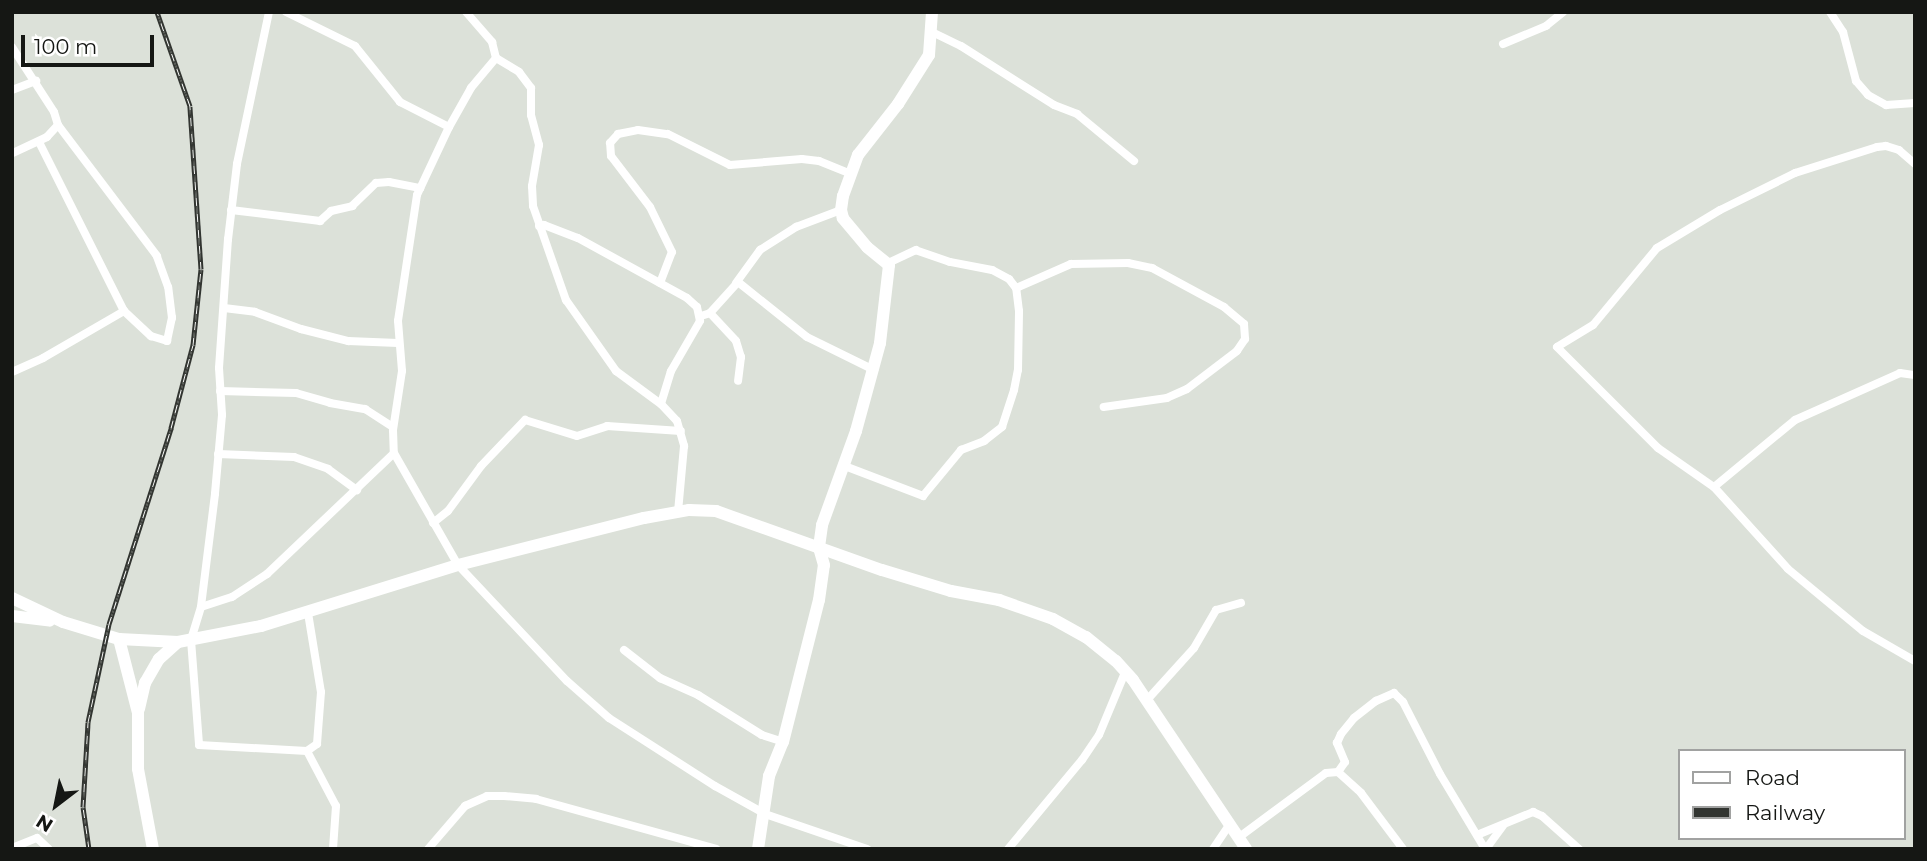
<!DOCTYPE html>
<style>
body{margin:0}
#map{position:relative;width:1927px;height:861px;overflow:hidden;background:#dce1d9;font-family:Montserrat,sans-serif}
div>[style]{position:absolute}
.street>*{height:8px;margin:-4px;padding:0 4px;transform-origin:4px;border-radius:4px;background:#fff}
.secondary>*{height:12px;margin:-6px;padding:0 6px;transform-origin:6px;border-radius:6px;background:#fff}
.primary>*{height:12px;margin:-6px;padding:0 6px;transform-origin:6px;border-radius:6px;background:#fff}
.rail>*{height:5px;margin-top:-2.5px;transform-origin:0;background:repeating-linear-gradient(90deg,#fff 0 8px,#323531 0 16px);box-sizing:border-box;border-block:2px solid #323531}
span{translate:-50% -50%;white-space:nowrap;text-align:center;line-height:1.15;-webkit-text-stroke:5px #fff;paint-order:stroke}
.frame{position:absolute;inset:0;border:14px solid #151714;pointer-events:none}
.legend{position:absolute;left:1678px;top:749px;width:228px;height:91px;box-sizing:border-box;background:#fff;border:2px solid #a1a2a1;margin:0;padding:9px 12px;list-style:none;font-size:21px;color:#151714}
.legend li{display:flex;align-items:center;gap:14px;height:35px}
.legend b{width:35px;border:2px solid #a1a2a1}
.north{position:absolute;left:21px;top:770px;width:70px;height:70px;-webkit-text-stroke:5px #fff;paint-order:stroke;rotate:212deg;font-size:19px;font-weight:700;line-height:28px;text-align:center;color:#151714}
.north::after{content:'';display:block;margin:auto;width:24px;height:32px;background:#151714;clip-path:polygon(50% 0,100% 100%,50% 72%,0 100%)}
.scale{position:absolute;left:21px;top:35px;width:133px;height:32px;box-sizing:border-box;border:4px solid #151714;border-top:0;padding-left:9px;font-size:21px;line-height:24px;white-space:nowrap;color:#151714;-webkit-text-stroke:5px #fff;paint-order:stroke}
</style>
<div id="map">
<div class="street">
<div style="left:269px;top:12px;width:155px;rotate:101.9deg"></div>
<div style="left:237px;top:164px;width:76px;rotate:96.8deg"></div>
<div style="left:228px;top:239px;width:129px;rotate:94deg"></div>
<div style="left:219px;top:368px;width:47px;rotate:86.3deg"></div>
<div style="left:222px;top:415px;width:79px;rotate:95.1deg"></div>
<div style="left:215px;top:494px;width:114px;rotate:97.1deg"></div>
<div style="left:201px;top:607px;width:34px;rotate:107deg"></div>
<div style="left:191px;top:640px;width:105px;rotate:85.6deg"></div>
<div style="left:199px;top:745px;width:108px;rotate:3.2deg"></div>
<div style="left:286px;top:12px;width:77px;rotate:26.2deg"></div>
<div style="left:355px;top:46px;width:72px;rotate:51.2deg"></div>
<div style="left:400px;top:102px;width:55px;rotate:27deg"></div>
<div style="left:466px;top:12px;width:40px;rotate:49deg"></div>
<div style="left:492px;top:42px;width:16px;rotate:76deg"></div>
<div style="left:496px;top:58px;width:39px;rotate:130deg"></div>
<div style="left:471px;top:88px;width:45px;rotate:119.4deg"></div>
<div style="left:449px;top:127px;width:75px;rotate:115.2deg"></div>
<div style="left:417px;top:195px;width:127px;rotate:98.6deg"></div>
<div style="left:398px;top:321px;width:50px;rotate:85.4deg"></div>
<div style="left:402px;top:371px;width:60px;rotate:98.7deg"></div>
<div style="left:393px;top:430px;width:23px;rotate:88deg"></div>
<div style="left:394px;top:453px;width:129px;rotate:60.3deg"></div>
<div style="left:458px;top:565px;width:159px;rotate:46.8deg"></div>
<div style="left:567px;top:681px;width:56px;rotate:41.4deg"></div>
<div style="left:609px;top:718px;width:126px;rotate:32.7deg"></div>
<div style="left:715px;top:786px;width:57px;rotate:29.2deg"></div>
<div style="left:765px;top:814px;width:108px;rotate:18.9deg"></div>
<div style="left:1830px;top:12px;width:24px;rotate:57deg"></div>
<div style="left:1843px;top:32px;width:51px;rotate:75.1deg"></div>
<div style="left:1856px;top:81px;width:18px;rotate:49deg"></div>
<div style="left:1868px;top:95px;width:21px;rotate:29deg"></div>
<div style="left:1886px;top:105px;width:29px;rotate:-4deg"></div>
<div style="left:932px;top:32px;width:32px;rotate:26deg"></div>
<div style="left:961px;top:46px;width:110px;rotate:32.4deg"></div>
<div style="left:1054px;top:105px;width:25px;rotate:21deg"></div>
<div style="left:1077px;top:114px;width:74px;rotate:39.5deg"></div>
<div style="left:1503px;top:44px;width:47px;rotate:-22.7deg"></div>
<div style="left:1546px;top:26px;width:22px;rotate:-39deg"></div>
<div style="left:12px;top:47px;width:77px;rotate:57.1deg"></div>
<div style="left:54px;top:112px;width:14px;rotate:73deg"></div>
<div style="left:58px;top:125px;width:16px;rotate:133deg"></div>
<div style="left:47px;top:137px;width:38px;rotate:155deg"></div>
<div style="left:496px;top:58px;width:27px;rotate:31deg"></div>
<div style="left:519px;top:72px;width:20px;rotate:53deg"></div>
<div style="left:531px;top:88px;width:27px;rotate:90deg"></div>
<div style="left:531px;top:115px;width:31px;rotate:75deg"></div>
<div style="left:539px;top:145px;width:42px;rotate:99.7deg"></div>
<div style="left:532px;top:186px;width:20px;rotate:87deg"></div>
<div style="left:533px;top:206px;width:100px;rotate:70.7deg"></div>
<div style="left:566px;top:300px;width:87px;rotate:54.8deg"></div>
<div style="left:616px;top:371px;width:56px;rotate:36.3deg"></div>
<div style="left:661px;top:404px;width:23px;rotate:47deg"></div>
<div style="left:677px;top:421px;width:26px;rotate:74deg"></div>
<div style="left:684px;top:446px;width:66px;rotate:95.2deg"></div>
<div style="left:12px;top:90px;width:26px;rotate:-21deg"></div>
<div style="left:39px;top:142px;width:189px;rotate:63.3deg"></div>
<div style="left:124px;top:311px;width:37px;rotate:43deg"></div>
<div style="left:151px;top:336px;width:17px;rotate:17deg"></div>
<div style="left:167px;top:341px;width:24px;rotate:-78deg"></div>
<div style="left:172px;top:318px;width:31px;rotate:-97deg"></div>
<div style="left:168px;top:287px;width:33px;rotate:-110deg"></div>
<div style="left:157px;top:256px;width:164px;rotate:-127.1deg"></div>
<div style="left:1915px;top:164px;width:21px;rotate:-139deg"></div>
<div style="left:1899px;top:150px;width:14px;rotate:-163deg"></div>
<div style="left:1886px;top:146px;width:9px;rotate:174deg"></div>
<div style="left:1877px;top:147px;width:86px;rotate:162.4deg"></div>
<div style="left:1795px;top:173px;width:84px;rotate:153.7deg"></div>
<div style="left:1720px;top:210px;width:74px;rotate:148.9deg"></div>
<div style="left:1657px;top:248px;width:100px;rotate:129.7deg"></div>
<div style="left:1593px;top:325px;width:42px;rotate:148.6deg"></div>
<div style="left:1557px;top:347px;width:143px;rotate:45deg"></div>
<div style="left:1658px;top:448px;width:68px;rotate:34.9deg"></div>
<div style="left:1714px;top:487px;width:110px;rotate:47.9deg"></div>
<div style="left:1788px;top:569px;width:97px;rotate:39.6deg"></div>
<div style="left:1863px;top:631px;width:60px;rotate:30deg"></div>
<div style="left:231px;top:210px;width:90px;rotate:7deg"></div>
<div style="left:320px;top:221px;width:15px;rotate:-42deg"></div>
<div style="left:331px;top:211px;width:22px;rotate:-13deg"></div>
<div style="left:352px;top:206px;width:33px;rotate:-44deg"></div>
<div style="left:376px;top:183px;width:13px;rotate:-4deg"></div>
<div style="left:389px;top:182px;width:32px;rotate:11deg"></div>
<div style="left:539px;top:226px;width:5px;rotate:-11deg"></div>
<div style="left:544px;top:225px;width:36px;rotate:21deg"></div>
<div style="left:578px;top:238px;width:124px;rotate:28.8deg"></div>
<div style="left:687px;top:298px;width:13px;rotate:42deg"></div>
<div style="left:697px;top:307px;width:14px;rotate:78deg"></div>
<div style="left:700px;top:321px;width:58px;rotate:120.1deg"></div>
<div style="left:671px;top:371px;width:34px;rotate:107deg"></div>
<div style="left:660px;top:283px;width:33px;rotate:-69deg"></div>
<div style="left:672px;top:252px;width:50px;rotate:-116.1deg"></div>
<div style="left:650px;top:207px;width:64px;rotate:-127.4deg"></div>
<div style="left:611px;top:156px;width:13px;rotate:-94deg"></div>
<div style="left:610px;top:143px;width:12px;rotate:-48deg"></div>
<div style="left:618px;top:134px;width:20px;rotate:-11deg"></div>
<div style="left:638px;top:130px;width:30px;rotate:8deg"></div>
<div style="left:668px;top:134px;width:69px;rotate:26.6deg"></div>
<div style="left:730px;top:165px;width:72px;rotate:-4.8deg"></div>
<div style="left:802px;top:159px;width:17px;rotate:7deg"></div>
<div style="left:819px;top:161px;width:35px;rotate:22deg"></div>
<div style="left:736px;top:283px;width:41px;rotate:-54deg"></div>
<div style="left:760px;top:250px;width:43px;rotate:-32.6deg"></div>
<div style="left:796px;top:227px;width:48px;rotate:-20.7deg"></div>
<div style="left:1016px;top:288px;width:60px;rotate:-23.6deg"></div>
<div style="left:1071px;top:264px;width:57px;rotate:-1deg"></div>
<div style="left:1128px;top:263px;width:25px;rotate:12deg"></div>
<div style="left:1152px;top:268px;width:82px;rotate:28.4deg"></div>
<div style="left:1224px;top:307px;width:26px;rotate:40deg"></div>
<div style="left:1244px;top:324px;width:15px;rotate:86deg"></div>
<div style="left:1245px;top:339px;width:14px;rotate:124deg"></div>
<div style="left:1237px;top:351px;width:63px;rotate:142.8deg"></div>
<div style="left:1187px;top:389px;width:22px;rotate:156deg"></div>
<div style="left:1167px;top:398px;width:64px;rotate:171.9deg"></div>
<div style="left:224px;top:308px;width:31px;rotate:7deg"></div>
<div style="left:255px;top:312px;width:49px;rotate:20.3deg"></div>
<div style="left:301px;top:329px;width:49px;rotate:14.3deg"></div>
<div style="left:348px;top:341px;width:50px;rotate:2.3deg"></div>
<div style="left:710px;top:313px;width:38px;rotate:47deg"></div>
<div style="left:736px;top:341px;width:17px;rotate:73deg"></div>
<div style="left:741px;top:357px;width:24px;rotate:97deg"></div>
<div style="left:701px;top:316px;width:9px;rotate:-18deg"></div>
<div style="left:710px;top:313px;width:42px;rotate:-47.9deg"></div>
<div style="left:738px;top:282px;width:88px;rotate:38.6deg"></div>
<div style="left:807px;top:337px;width:75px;rotate:26.2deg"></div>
<div style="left:12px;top:372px;width:34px;rotate:-24deg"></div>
<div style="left:43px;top:358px;width:94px;rotate:-30.1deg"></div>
<div style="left:220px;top:391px;width:76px;rotate:1.5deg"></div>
<div style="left:296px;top:393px;width:35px;rotate:16deg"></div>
<div style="left:330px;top:403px;width:36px;rotate:10deg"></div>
<div style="left:365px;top:409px;width:33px;rotate:33deg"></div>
<div style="left:218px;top:454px;width:76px;rotate:2.3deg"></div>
<div style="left:294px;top:457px;width:36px;rotate:19deg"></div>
<div style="left:328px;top:469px;width:36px;rotate:36deg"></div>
<div style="left:842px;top:465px;width:87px;rotate:20.9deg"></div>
<div style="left:923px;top:496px;width:60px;rotate:-50.4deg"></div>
<div style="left:961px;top:450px;width:25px;rotate:-21deg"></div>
<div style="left:984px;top:441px;width:23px;rotate:-38deg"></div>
<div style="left:1002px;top:427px;width:39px;rotate:-72deg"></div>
<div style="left:1014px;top:390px;width:20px;rotate:-79deg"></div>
<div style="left:1018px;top:370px;width:59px;rotate:-89deg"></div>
<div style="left:1019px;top:311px;width:23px;rotate:-97deg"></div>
<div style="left:1016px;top:288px;width:11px;rotate:-128deg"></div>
<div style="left:1009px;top:279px;width:19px;rotate:-152deg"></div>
<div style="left:992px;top:270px;width:43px;rotate:-169.2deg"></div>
<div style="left:950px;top:262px;width:36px;rotate:-161deg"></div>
<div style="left:916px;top:250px;width:31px;rotate:155deg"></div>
<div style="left:1714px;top:487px;width:105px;rotate:-39.6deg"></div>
<div style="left:1795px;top:420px;width:115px;rotate:-24.1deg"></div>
<div style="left:1900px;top:373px;width:15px;rotate:8deg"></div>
<div style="left:433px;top:523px;width:19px;rotate:-39deg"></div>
<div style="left:448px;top:511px;width:56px;rotate:-53.7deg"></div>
<div style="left:481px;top:466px;width:64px;rotate:-46.3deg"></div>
<div style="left:525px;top:420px;width:54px;rotate:17.1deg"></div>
<div style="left:577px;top:436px;width:32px;rotate:-18deg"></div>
<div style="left:607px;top:426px;width:74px;rotate:3.9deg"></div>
<div style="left:201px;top:607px;width:33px;rotate:-18deg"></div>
<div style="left:232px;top:597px;width:42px;rotate:-33.3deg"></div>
<div style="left:267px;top:574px;width:175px;rotate:-43.6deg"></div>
<div style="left:308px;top:613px;width:80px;rotate:80.7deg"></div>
<div style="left:321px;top:692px;width:52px;rotate:94.4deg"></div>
<div style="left:317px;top:744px;width:12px;rotate:145deg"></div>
<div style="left:307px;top:751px;width:62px;rotate:62.2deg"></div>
<div style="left:336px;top:806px;width:43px;rotate:94deg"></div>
<div style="left:624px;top:650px;width:46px;rotate:37.9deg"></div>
<div style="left:660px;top:678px;width:42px;rotate:24.1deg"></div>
<div style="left:698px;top:695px;width:75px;rotate:32deg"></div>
<div style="left:762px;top:735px;width:22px;rotate:18deg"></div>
<div style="left:1147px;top:700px;width:70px;rotate:-47.9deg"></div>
<div style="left:1194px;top:648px;width:44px;rotate:-59.9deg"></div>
<div style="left:1216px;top:610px;width:26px;rotate:-16deg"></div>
<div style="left:1338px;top:772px;width:12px;rotate:-55deg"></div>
<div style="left:1345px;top:762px;width:21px;rotate:-113deg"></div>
<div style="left:1337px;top:743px;width:10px;rotate:-66deg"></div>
<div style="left:1341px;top:734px;width:21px;rotate:-51deg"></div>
<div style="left:1354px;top:718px;width:28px;rotate:-38deg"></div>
<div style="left:1376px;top:701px;width:20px;rotate:-24deg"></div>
<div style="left:1394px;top:693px;width:13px;rotate:45deg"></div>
<div style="left:1403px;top:702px;width:81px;rotate:62.8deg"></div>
<div style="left:1440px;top:774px;width:87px;rotate:59deg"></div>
<div style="left:1477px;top:835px;width:61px;rotate:-22.3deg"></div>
<div style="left:1533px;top:812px;width:10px;rotate:24deg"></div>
<div style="left:1542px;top:816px;width:50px;rotate:41.7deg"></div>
<div style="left:1238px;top:838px;width:109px;rotate:-36.5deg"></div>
<div style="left:1326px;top:773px;width:12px;rotate:-5deg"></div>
<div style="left:1338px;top:772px;width:31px;rotate:42deg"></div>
<div style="left:1361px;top:793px;width:70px;rotate:53.1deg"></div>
<div style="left:12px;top:848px;width:27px;rotate:-22deg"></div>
<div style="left:37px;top:838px;width:16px;rotate:43deg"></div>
<div style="left:428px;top:849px;width:57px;rotate:-49.3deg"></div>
<div style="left:465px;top:806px;width:24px;rotate:-24deg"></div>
<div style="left:487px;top:796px;width:17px"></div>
<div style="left:504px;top:796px;width:32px;rotate:5deg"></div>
<div style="left:536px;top:799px;width:187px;rotate:15.5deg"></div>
<div style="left:1008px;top:849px;width:116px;rotate:-50.3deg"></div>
<div style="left:1082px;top:760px;width:30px;rotate:-56deg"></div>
<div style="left:1099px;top:735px;width:70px;rotate:-67.4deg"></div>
<div style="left:1213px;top:849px;width:29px;rotate:-56deg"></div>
<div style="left:1486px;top:849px;width:29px;rotate:-54deg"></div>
</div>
<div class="secondary">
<div style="left:119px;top:639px;width:59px;rotate:2.9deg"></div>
<div style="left:178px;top:642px;width:85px;rotate:-10.9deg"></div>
<div style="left:261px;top:626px;width:206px;rotate:-17.2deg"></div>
<div style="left:458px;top:565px;width:192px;rotate:-14.2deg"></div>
<div style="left:644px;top:518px;width:46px;rotate:-10.1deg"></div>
<div style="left:689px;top:510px;width:27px;rotate:2deg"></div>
<div style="left:716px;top:511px;width:176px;rotate:19.6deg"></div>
<div style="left:882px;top:570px;width:72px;rotate:16.9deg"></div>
<div style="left:951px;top:591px;width:49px;rotate:10.6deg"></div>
<div style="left:999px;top:600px;width:57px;rotate:19.4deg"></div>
<div style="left:1053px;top:619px;width:38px;rotate:29deg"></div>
<div style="left:1086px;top:637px;width:38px;rotate:39deg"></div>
<div style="left:1116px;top:661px;width:25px;rotate:48deg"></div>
<div style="left:1133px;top:680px;width:203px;rotate:56.2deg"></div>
<div style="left:758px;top:849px;width:74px;rotate:-81.4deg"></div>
<div style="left:769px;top:776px;width:37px;rotate:-68deg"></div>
<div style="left:783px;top:742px;width:146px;rotate:-75.8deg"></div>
<div style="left:819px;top:600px;width:35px;rotate:-82deg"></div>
<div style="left:824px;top:565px;width:19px;rotate:-106deg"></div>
<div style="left:819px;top:547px;width:22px;rotate:-82deg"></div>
<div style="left:822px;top:525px;width:100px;rotate:-70.1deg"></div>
<div style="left:856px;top:431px;width:91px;rotate:-74.7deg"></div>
<div style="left:880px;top:343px;width:79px;rotate:-83.4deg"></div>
<div style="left:889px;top:265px;width:28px;rotate:-141deg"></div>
<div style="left:867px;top:247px;width:38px;rotate:-130deg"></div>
<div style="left:843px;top:218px;width:8px;rotate:-104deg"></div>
<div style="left:841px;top:210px;width:14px;rotate:-82deg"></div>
<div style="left:843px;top:196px;width:44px;rotate:-69.9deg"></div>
<div style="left:858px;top:155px;width:65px;rotate:-51.9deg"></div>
<div style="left:898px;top:104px;width:58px;rotate:-57.7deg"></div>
<div style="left:929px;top:55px;width:43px;rotate:-86deg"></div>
</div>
<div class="primary">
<div style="left:12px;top:598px;width:56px;rotate:25.2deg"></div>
<div style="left:63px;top:622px;width:59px;rotate:16.9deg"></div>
<div style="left:119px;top:639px;width:76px;rotate:75.6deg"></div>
<div style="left:138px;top:713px;width:56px;rotate:90deg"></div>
<div style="left:138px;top:769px;width:81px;rotate:79.4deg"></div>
<div style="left:12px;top:616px;width:38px;rotate:7deg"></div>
<div style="left:139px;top:709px;width:27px;rotate:-77deg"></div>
<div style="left:145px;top:683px;width:28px;rotate:-60deg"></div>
<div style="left:159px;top:659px;width:25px;rotate:-42deg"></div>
</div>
<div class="rail">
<div style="left:89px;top:849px;width:42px;rotate:-98.1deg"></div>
<div style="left:83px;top:807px;width:85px;rotate:-86.6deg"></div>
<div style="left:88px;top:722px;width:100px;rotate:-77.9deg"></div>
<div style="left:109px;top:624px;width:206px;rotate:-72.4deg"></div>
<div style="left:171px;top:428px;width:86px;rotate:-75.2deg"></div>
<div style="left:193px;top:345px;width:76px;rotate:-84deg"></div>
<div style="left:201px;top:269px;width:163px;rotate:-93.9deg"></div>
<div style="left:190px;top:106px;width:100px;rotate:-109.3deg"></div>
</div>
<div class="frame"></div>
<ul class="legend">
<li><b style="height:9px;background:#fff"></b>Road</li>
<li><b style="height:9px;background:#323531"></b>Railway</li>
</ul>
<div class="north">N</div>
<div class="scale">100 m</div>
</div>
